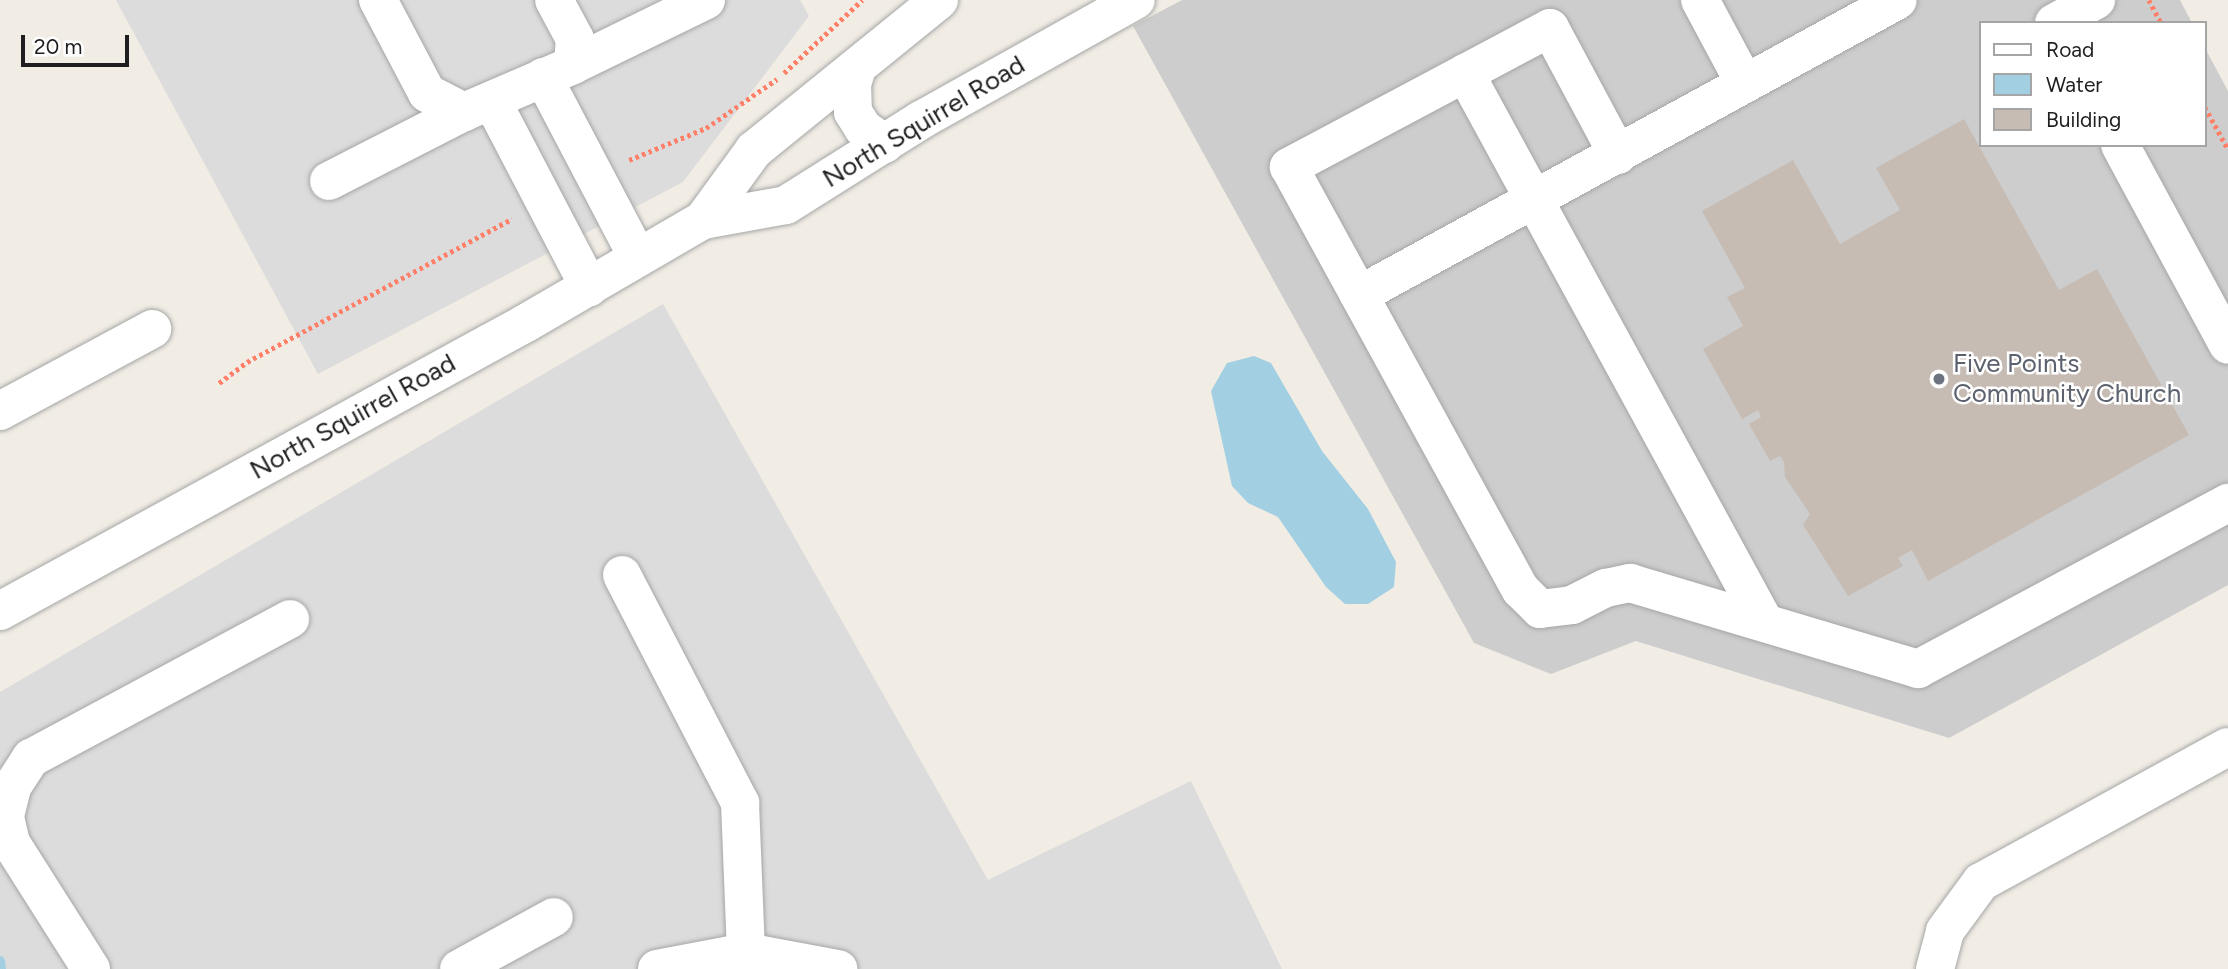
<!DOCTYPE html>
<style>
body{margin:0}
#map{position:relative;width:2228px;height:969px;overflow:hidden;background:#f1ede5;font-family:Figtree,sans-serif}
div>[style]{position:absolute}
.residential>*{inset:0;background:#dddcdc}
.religious>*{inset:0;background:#cdcdcd}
.water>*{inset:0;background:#a2d0e2}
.stream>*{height:10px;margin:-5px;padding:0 5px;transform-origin:5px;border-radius:5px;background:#a2d0e2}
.building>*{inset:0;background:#c6bcb4}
.path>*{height:4.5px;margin-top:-2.25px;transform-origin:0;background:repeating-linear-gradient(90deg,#ff7f68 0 3.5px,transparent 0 7px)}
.roads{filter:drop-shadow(0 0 2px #a6a6a6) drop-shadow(0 0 2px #a6a6a6)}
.minor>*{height:38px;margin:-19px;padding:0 19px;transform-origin:19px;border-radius:19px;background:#fff}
.dots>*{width:19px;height:19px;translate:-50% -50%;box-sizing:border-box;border:4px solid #fff;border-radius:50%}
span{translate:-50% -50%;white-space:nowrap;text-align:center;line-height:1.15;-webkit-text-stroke:5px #fff;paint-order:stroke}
.street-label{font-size:26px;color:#1f1f1f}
.worship-label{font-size:26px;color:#5b616d}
.left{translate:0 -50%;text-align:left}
.legend{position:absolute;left:1979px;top:21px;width:228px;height:126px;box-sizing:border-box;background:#fff;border:2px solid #a5a5a5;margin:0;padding:9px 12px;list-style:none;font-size:21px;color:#1f1f1f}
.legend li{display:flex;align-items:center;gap:14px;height:35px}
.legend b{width:35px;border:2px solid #a5a5a5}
.scale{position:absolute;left:21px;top:35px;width:108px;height:32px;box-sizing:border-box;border:4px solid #1f1f1f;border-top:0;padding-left:9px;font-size:21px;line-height:24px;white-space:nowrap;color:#1f1f1f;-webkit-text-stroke:5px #fff;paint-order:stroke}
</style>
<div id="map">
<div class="residential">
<div style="clip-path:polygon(116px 0,800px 0,809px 16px,683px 182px,318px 374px)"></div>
<div style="clip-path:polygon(663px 304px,988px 880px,1191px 781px,1282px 969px,0 969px,0 692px)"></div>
</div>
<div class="religious">
<div style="clip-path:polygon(1182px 0,2180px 0,2192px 23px,1981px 23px,1981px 145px,2205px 145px,2205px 48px,2228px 91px,2228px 585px,1949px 738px,1636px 641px,1551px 674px,1474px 643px,1133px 26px)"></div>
</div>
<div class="water">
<div style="clip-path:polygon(1254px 356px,1271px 363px,1322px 451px,1368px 509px,1396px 562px,1394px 587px,1368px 604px,1345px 604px,1326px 587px,1278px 517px,1248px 503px,1232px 486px,1211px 391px,1227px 363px)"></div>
</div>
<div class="stream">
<div style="left:0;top:961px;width:8px;rotate:83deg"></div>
</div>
<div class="building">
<div style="clip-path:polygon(1964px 119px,2059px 290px,2097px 269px,2189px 435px,1928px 581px,1912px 550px,1898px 558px,1903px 566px,1848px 596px,1803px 525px,1810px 514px,1785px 477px,1784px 462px,1780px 456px,1770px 461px,1749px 424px,1761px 417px,1758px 410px,1742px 419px,1703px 349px,1743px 326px,1727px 297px,1745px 288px,1702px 211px,1793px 160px,1840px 244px,1900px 210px,1876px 168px)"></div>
</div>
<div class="path">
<div style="left:2149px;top:0;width:26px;rotate:62deg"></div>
<div style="left:784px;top:73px;width:107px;rotate:-43.1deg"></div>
<div style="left:2205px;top:107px;width:48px;rotate:61.3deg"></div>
<div style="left:629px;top:160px;width:83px;rotate:-22.6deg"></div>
<div style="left:706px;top:128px;width:86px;rotate:-34.6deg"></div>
<div style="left:219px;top:383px;width:35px;rotate:-37deg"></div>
<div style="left:247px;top:362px;width:301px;rotate:-28.4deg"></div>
</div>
<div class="roads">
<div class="minor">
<div style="left:378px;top:0;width:105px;rotate:62.2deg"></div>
<div style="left:427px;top:93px;width:42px;rotate:27.2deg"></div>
<div style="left:464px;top:112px;width:119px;rotate:-23.3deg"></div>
<div style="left:573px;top:65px;width:26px;rotate:-86deg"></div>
<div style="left:575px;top:39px;width:44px;rotate:-118.3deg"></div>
<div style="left:1700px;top:0;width:95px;rotate:61.8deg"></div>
<div style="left:2054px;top:23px;width:48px;rotate:-28.7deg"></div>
<div style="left:573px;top:65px;width:148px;rotate:-26deg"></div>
<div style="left:857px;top:68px;width:17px;rotate:107deg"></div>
<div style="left:852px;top:84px;width:28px;rotate:88deg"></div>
<div style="left:853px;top:112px;width:19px;rotate:58deg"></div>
<div style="left:863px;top:128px;width:27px;rotate:36deg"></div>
<div style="left:1465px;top:73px;width:626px;rotate:61.39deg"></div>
<div style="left:543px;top:77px;width:204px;rotate:62.3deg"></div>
<div style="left:493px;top:103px;width:208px;rotate:62.4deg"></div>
<div style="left:2120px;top:145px;width:227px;rotate:61.6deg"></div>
<div style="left:1618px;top:155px;width:144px;rotate:-118.2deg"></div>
<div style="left:1550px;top:28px;width:296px;rotate:152deg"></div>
<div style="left:1289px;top:167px;width:482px;rotate:61.3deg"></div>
<div style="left:1521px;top:590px;width:27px;rotate:45deg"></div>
<div style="left:1540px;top:609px;width:32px;rotate:-7deg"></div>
<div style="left:1572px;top:605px;width:38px;rotate:-27deg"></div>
<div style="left:1606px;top:588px;width:25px;rotate:-12deg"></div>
<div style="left:1630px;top:583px;width:301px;rotate:16.6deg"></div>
<div style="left:1918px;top:669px;width:352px;rotate:-28.2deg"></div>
<div style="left:329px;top:181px;width:152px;rotate:-27.1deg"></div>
<div style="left:703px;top:220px;width:87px;rotate:-53.9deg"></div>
<div style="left:754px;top:150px;width:238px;rotate:-39deg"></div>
<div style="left:1359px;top:295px;width:614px;rotate:-28.69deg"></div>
<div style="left:0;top:411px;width:173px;rotate:-28.3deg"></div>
<div style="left:622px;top:575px;width:257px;rotate:62.6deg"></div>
<div style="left:740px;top:803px;width:149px;rotate:87.7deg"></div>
<div style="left:0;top:611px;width:600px;rotate:-28.7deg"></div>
<div style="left:526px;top:323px;width:205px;rotate:-30.2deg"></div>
<div style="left:703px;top:220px;width:84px;rotate:-10.2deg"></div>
<div style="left:786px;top:205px;width:160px;rotate:-32.2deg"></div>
<div style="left:921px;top:120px;width:246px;rotate:-29.2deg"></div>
<div style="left:91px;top:969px;width:149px;rotate:-122.4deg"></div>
<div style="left:11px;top:843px;width:28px;rotate:-103deg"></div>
<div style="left:5px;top:816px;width:30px;rotate:-76deg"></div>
<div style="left:12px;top:787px;width:35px;rotate:-57deg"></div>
<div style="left:31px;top:758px;width:294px;rotate:-28.2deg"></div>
<div style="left:459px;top:969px;width:108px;rotate:-28.7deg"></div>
<div style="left:657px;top:969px;width:91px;rotate:-10.8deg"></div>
<div style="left:746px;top:952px;width:94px;rotate:10.5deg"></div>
<div style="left:1935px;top:969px;width:39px;rotate:-75deg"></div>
<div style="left:1945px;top:931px;width:61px;rotate:-53.7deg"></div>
<div style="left:1981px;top:882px;width:281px;rotate:-28.7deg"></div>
</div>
</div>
<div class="dots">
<div style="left:1939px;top:379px;background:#6b7280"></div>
</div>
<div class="street-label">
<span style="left:924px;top:122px;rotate:-31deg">North Squirrel Road</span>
<span style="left:353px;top:417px;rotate:-29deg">North Squirrel Road</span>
</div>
<div class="worship-label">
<span class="left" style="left:1953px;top:379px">Five Points<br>Community Church</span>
</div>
<ul class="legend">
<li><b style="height:9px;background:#fff"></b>Road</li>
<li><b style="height:19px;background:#a2d0e2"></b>Water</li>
<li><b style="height:19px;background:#c6bcb4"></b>Building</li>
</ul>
<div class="scale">20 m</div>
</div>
